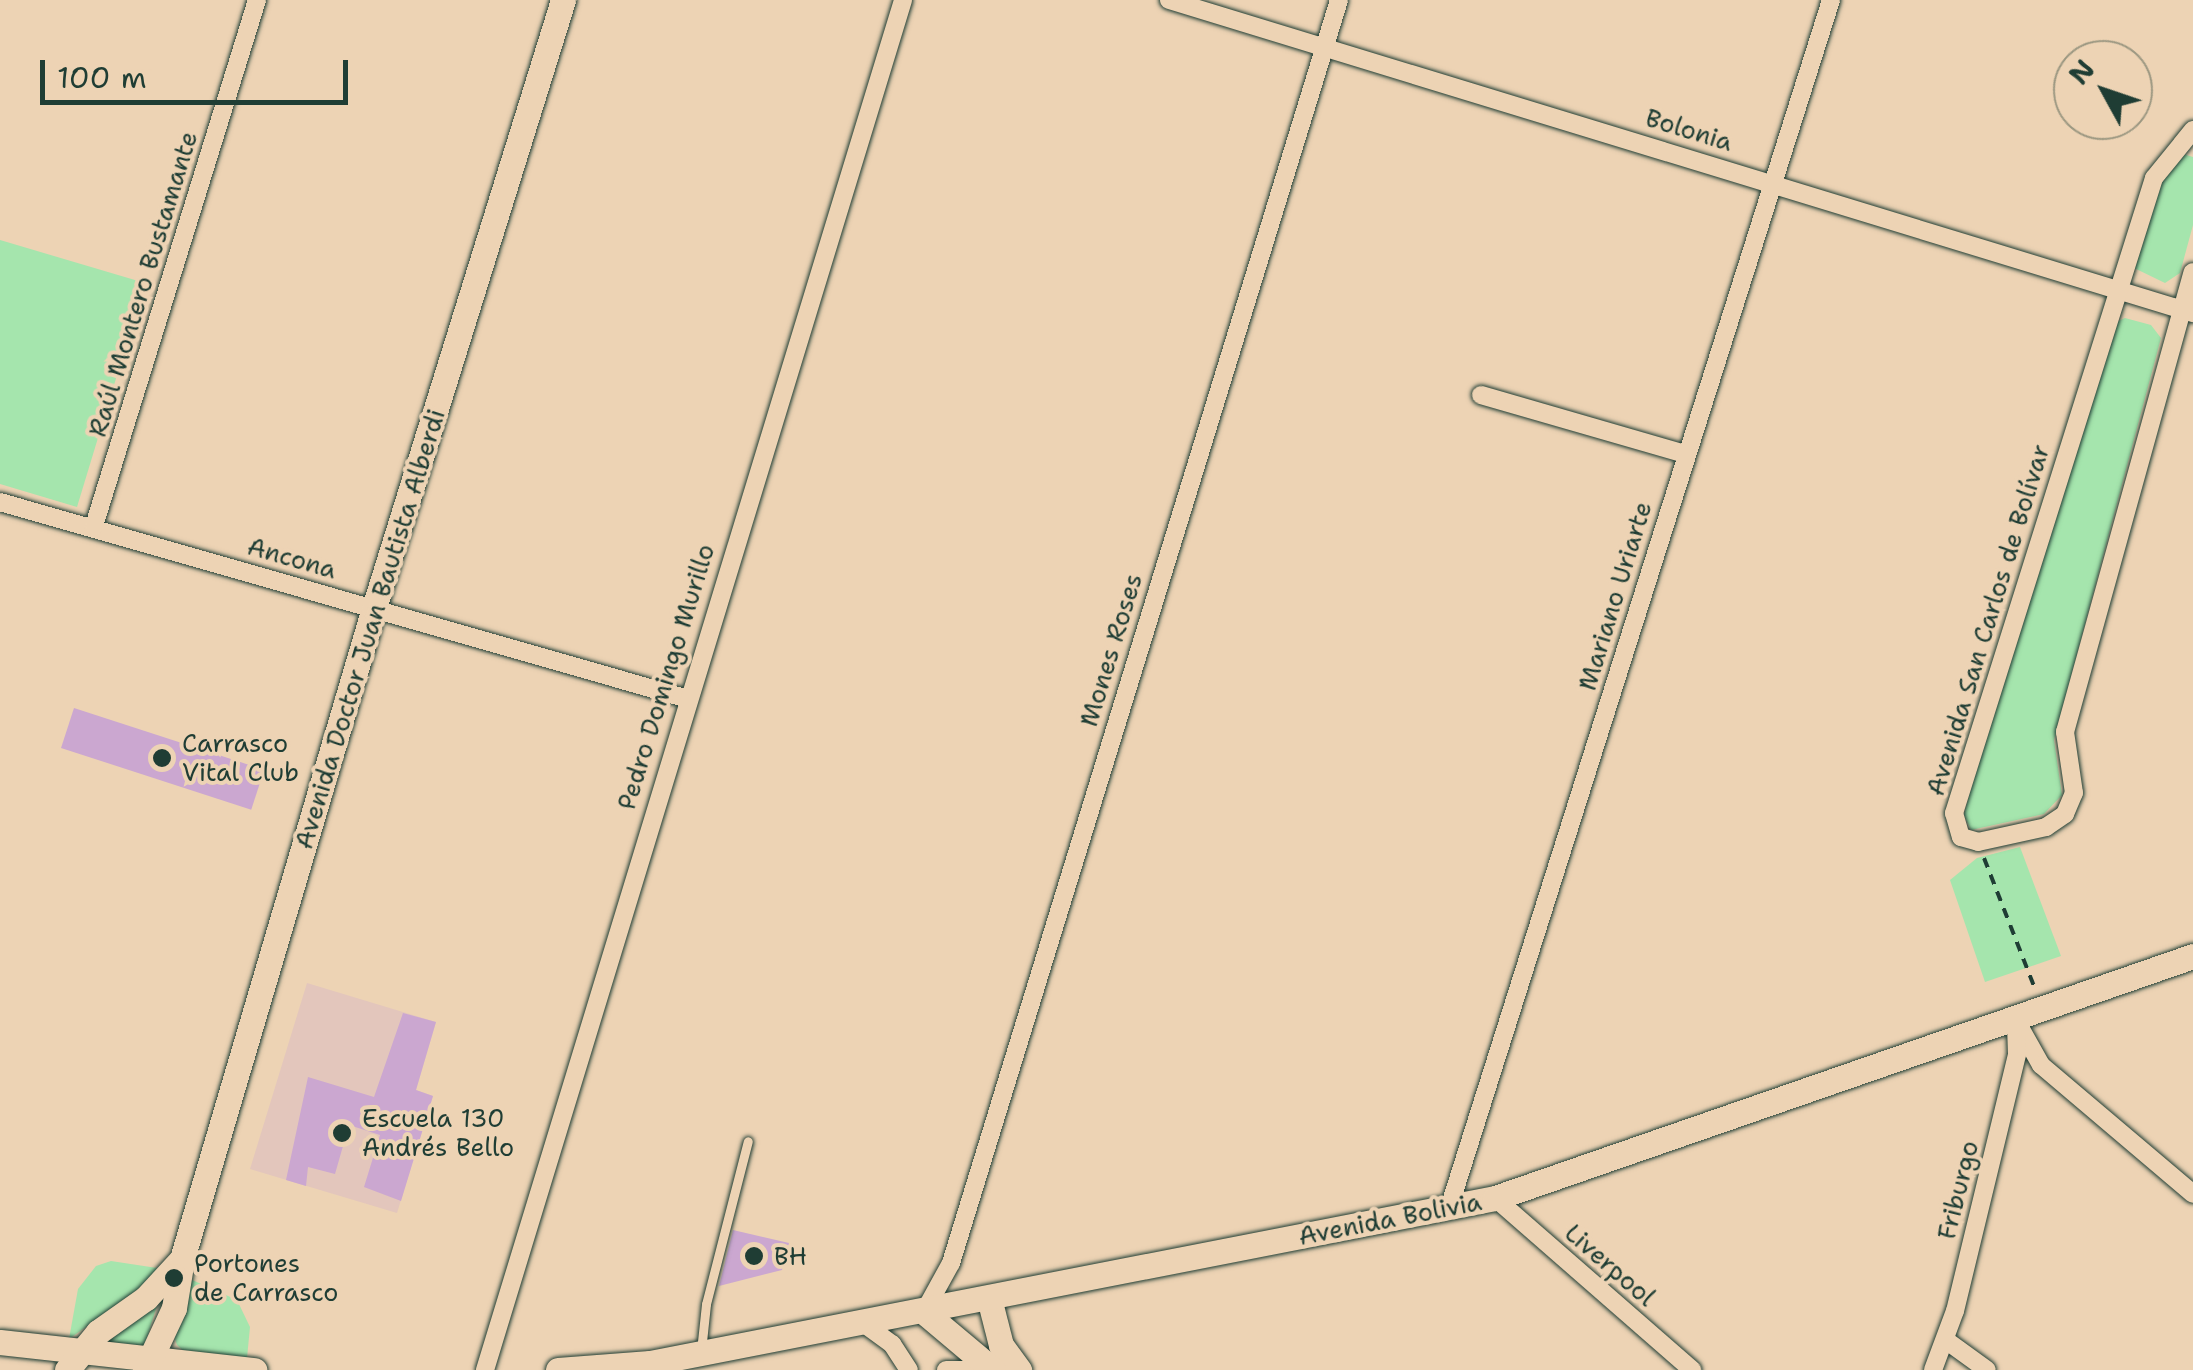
<!DOCTYPE html>
<meta charset="utf-8">
<style>
body{margin:0}
#map{position:relative;width:2193px;height:1370px;overflow:hidden;background:#edd3b4;font-family:"Shantell Sans",sans-serif}
div>[style]{position:absolute}
.built>*{inset:0;background:#e3c6bc}
.green>*{inset:0;background:#a5e5ad}
.building>*{inset:0;background:#cba7d0;transform-origin:0 0}
.path>*{height:4px;margin-top:-2px;transform-origin:0;background:repeating-linear-gradient(90deg,#1f3d34 0 10px,transparent 0 18px)}
.roads{filter:drop-shadow(0 0 2px #1f3d34) drop-shadow(0 0 2px #1f3d34)}
.lane>*{height:9px;margin:-4.5px;padding:0 4.5px;transform-origin:4.5px;border-radius:4.5px;background:#edd3b4}
.street>*{height:18px;margin:-9px;padding:0 9px;transform-origin:9px;border-radius:9px;background:#edd3b4}
.secondary>*{height:25px;margin:-12.5px;padding:0 12.5px;transform-origin:12.5px;border-radius:12.5px;background:#edd3b4}
.dots>*{width:28px;height:28px;translate:-50% -50%;box-sizing:border-box;border:5px solid #edd3b4;border-radius:50%}
span{translate:-50% -50%;white-space:nowrap;text-align:center;line-height:1.15;-webkit-text-stroke:8px #edd3b4;paint-order:stroke}
.street-label{font-size:25px;color:#1f3d34}
.poi-label{font-size:25px;color:#1f3d34}
.left{translate:0 -50%;text-align:left}
.north{position:absolute;left:2053px;top:40px;width:100px;height:100px;box-sizing:border-box;background:#edd3b4;border:2px solid #9b9781;border-radius:50%;rotate:310deg;font-size:28px;font-weight:700;line-height:40px;text-align:center;color:#1f3d34}
.north::after{content:'';display:block;margin:auto;width:35px;height:45px;background:#1f3d34;clip-path:polygon(50% 0,100% 100%,50% 72%,0 100%)}
.scale{position:absolute;left:40px;top:60px;width:308px;height:45px;box-sizing:border-box;border:5px solid #1f3d34;border-top:0;padding-left:12px;font-size:30px;line-height:35px;white-space:nowrap;color:#1f3d34;-webkit-text-stroke:8px #edd3b4;paint-order:stroke}
</style>
<div id="map">
<div class="built">
<div style="clip-path:polygon(307px 983px,436px 1022px,416px 1090px,433px 1096px,397px 1213px,250px 1169px)"></div>
</div>
<div class="green">
<div style="clip-path:polygon(2183px 154px,2193px 157px,2193px 225px,2180px 273px,2165px 283px,2132px 267px,2159px 177px)"></div>
<div style="clip-path:polygon(0 240px,145px 283px,77px 507px,0 484px)"></div>
<div style="clip-path:polygon(2125px 318px,2151px 325px,2161px 338px,2054px 740px,2062px 795px,2044px 814px,1971px 830px,1964px 815px,1977px 765px,2114px 323px)"></div>
<div style="clip-path:polygon(2020px 847px,2061px 956px,1985px 982px,1950px 880px,1977px 858px)"></div>
<div style="clip-path:polygon(111px 1261px,157px 1268px,152px 1280px,69px 1339px,78px 1289px,96px 1266px)"></div>
<div style="clip-path:polygon(190px 1279px,237px 1300px,250px 1327px,247px 1358px,186px 1353px,177px 1345px,174px 1336px)"></div>
<div style="clip-path:polygon(157px 1305px,144px 1348px,105px 1347px,104px 1340px)"></div>
</div>
<div class="building">
<div style="left:74px;top:708px;width:200px;height:42px;rotate:18deg"></div>
<div style="clip-path:polygon(403px 1013px,436px 1022px,416px 1090px,433px 1096px,401px 1201px,364px 1187px,380px 1135px,349px 1125px,335px 1174px,308px 1167px,306px 1186px,286px 1180px,308px 1077px,374px 1097px)"></div>
<div style="clip-path:polygon(733px 1230px,789px 1243px,782px 1270px,719px 1286px)"></div>
</div>
<div class="path">
<div style="left:1984px;top:858px;width:141px;rotate:68.7deg"></div>
</div>
<div class="roads">
<div class="lane">
<div style="left:701px;top:1351px;width:47px;rotate:-83.9deg"></div>
<div style="left:706px;top:1304px;width:168px;rotate:-75.6deg"></div>
</div>
<div class="street">
<div style="left:1169px;top:0;width:1071px;rotate:17deg"></div>
<div style="left:2193px;top:130px;width:62px;rotate:129.1deg"></div>
<div style="left:2154px;top:178px;width:666px;rotate:107.48deg"></div>
<div style="left:1954px;top:813px;width:25px;rotate:74deg"></div>
<div style="left:1961px;top:837px;width:18px;rotate:16deg"></div>
<div style="left:1978px;top:842px;width:70px;rotate:-12.4deg"></div>
<div style="left:2046px;top:827px;width:23px;rotate:-34deg"></div>
<div style="left:2065px;top:814px;width:23px;rotate:-67deg"></div>
<div style="left:2074px;top:793px;width:62px;rotate:-98.4deg"></div>
<div style="left:2065px;top:732px;width:477px;rotate:-74.5deg"></div>
<div style="left:1481px;top:395px;width:213px;rotate:16.1deg"></div>
<div style="left:0;top:502px;width:712px;rotate:15.97deg"></div>
<div style="left:94px;top:526px;width:551px;rotate:-72.78deg"></div>
<div style="left:2018px;top:1024px;width:47px;rotate:60.7deg"></div>
<div style="left:2041px;top:1065px;width:199px;rotate:40.3deg"></div>
<div style="left:1495px;top:1198px;width:262px;rotate:41.1deg"></div>
<div style="left:1449px;top:1208px;width:1267px;rotate:-72.45deg"></div>
<div style="left:924px;top:1312px;width:56px;rotate:-61.1deg"></div>
<div style="left:951px;top:1263px;width:1321px;rotate:-72.92deg"></div>
<div style="left:863px;top:1323px;width:36px;rotate:36deg"></div>
<div style="left:892px;top:1344px;width:31px;rotate:57deg"></div>
<div style="left:1947px;top:1341px;width:49px;rotate:35.9deg"></div>
<div style="left:485px;top:1370px;width:1432px;rotate:-73.03deg"></div>
<div style="left:946px;top:1370px;width:44px"></div>
<div style="left:1933px;top:1370px;width:63px;rotate:-69.6deg"></div>
<div style="left:1955px;top:1311px;width:264px;rotate:-76.4deg"></div>
<div style="left:2017px;top:1054px;width:35px;rotate:-92deg"></div>
</div>
<div class="secondary">
<div style="left:989px;top:1298px;width:49px;rotate:75.7deg"></div>
<div style="left:1001px;top:1345px;width:31px;rotate:54deg"></div>
<div style="left:924px;top:1312px;width:90px;rotate:40deg"></div>
<div style="left:0;top:1342px;width:256px;rotate:6.3deg"></div>
<div style="left:67px;top:1370px;width:49px;rotate:-50.8deg"></div>
<div style="left:98px;top:1332px;width:59px;rotate:-35.3deg"></div>
<div style="left:146px;top:1298px;width:53px;rotate:-47.3deg"></div>
<div style="left:145px;top:1370px;width:68px;rotate:-64.9deg"></div>
<div style="left:174px;top:1308px;width:50px;rotate:-80.7deg"></div>
<div style="left:182px;top:1259px;width:679px;rotate:-73.57deg"></div>
<div style="left:374px;top:608px;width:637px;rotate:-72.73deg"></div>
<div style="left:558px;top:1370px;width:92px;rotate:-4.4deg"></div>
<div style="left:650px;top:1363px;width:861px;rotate:-11.05deg"></div>
<div style="left:1495px;top:1198px;width:739px;rotate:-19.12deg"></div>
</div>
</div>
<div class="dots">
<div style="left:162px;top:758px;background:#1f3d34"></div>
<div style="left:342px;top:1133px;background:#1f3d34"></div>
<div style="left:754px;top:1256px;background:#1f3d34"></div>
<div style="left:174px;top:1278px;background:#1f3d34"></div>
</div>
<div class="street-label">
<span style="left:1689px;top:130px;rotate:17deg">Bolonia</span>
<span style="left:143px;top:284px;rotate:-73deg">Raúl Montero Bustamante</span>
<span style="left:292px;top:558px;rotate:16deg">Ancona</span>
<span style="left:1615px;top:596px;rotate:-73deg">Mariano Uriarte</span>
<span style="left:1988px;top:620px;rotate:-73deg">Avenida San Carlos de Bolívar</span>
<span style="left:370px;top:629px;rotate:-73deg">Avenida Doctor Juan Bautista Alberdi</span>
<span style="left:1111px;top:650px;rotate:-73deg">Mones Roses</span>
<span style="left:666px;top:677px;rotate:-73deg">Pedro Domingo Murillo</span>
<span style="left:1958px;top:1190px;rotate:-76deg">Friburgo</span>
<span style="left:1390px;top:1219px;rotate:-11deg">Avenida Bolivia</span>
<span style="left:1610px;top:1265px;rotate:41deg">Liverpool</span>
</div>
<div class="poi-label">
<span class="left" style="left:182px;top:758px">Carrasco<br>Vital Club</span>
<span class="left" style="left:362px;top:1133px">Escuela 130<br>Andrés Bello</span>
<span class="left" style="left:774px;top:1256px">BH</span>
<span class="left" style="left:194px;top:1278px">Portones<br>de Carrasco</span>
</div>
<div class="north">N</div>
<div class="scale">100 m</div>
</div>
